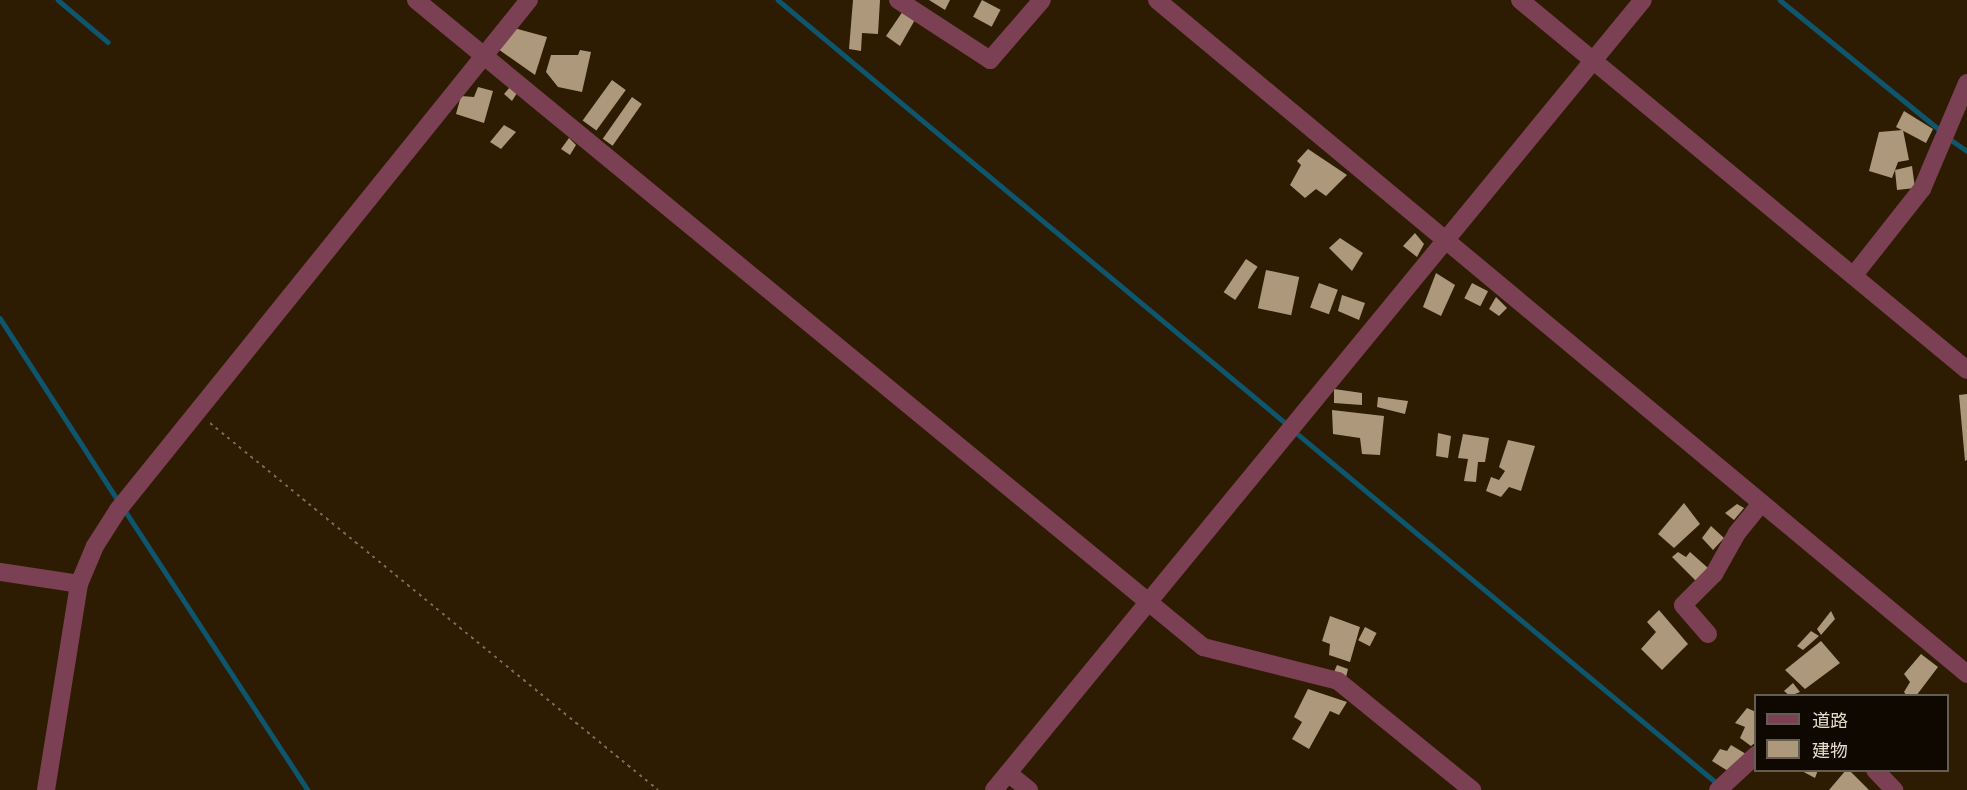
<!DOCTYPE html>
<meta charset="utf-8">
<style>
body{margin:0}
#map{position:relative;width:1967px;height:790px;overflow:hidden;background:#2d1c02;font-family:Roboto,"Noto Sans JP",sans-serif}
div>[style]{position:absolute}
.stream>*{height:4.5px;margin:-2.25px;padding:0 2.25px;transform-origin:2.25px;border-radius:2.25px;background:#0d566e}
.building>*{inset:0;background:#ae987b;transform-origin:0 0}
.path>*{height:2px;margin-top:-1px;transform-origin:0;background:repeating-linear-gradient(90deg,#7a6b56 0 3px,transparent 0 7.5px)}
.minor>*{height:18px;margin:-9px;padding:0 9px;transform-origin:9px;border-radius:9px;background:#7b4053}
span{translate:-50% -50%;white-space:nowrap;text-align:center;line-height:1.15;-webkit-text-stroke:6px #0f0801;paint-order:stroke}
.legend{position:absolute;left:1754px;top:694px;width:195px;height:78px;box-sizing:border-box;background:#0f0801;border:2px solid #655c52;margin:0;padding:8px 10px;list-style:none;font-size:18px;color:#e6dacb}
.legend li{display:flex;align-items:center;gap:12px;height:30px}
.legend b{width:30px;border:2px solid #655c52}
</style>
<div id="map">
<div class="stream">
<div style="left:58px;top:0;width:65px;rotate:40deg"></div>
<div style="left:778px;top:0;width:664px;rotate:39.81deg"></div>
<div style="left:1780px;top:0;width:208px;rotate:39.1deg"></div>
<div style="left:1947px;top:137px;width:24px;rotate:35deg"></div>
<div style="left:0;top:318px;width:219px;rotate:57.1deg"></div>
<div style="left:1294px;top:431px;width:552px;rotate:39.78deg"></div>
<div style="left:124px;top:509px;width:336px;rotate:56.8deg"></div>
</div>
<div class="building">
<div style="clip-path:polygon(853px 0,880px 0,878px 34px,862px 33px,861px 51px,849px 49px)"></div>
<div style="clip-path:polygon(929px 0,950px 0,945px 10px)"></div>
<div style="left:982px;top:0;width:21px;height:19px;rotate:28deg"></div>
<div style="clip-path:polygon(903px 11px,916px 18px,900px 46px,886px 36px)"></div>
<div style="clip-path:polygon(514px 28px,547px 37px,535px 75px,498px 49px)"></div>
<div style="clip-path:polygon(580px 50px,591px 52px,582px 92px,558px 87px,546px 72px,551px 55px,578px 55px)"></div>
<div style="left:612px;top:80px;width:17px;height:50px;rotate:36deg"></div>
<div style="clip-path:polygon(478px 87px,493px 91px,484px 123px,456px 114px,461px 96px,474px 97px)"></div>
<div style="clip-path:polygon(510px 87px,517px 93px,512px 101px,504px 94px)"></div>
<div style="left:632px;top:97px;width:12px;height:51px;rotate:35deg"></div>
<div style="clip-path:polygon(1904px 111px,1933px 129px,1926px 143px,1896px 127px)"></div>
<div style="clip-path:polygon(504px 125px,516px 132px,501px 149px,490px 142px)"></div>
<div style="clip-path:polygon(1903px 130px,1909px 160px,1898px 162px,1895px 170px,1912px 166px,1915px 188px,1897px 190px,1895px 170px,1892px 178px,1869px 171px,1879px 132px)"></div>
<div style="clip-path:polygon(569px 138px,576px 145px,570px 155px,561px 149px)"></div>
<div style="clip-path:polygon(1308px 149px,1347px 175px,1326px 196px,1316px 189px,1305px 198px,1290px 185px,1301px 165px,1297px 161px)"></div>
<div style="clip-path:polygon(1415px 233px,1424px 244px,1417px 257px,1403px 246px)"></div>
<div style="clip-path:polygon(1340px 238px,1363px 253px,1352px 271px,1329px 248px)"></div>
<div style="left:1246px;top:259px;width:14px;height:40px;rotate:34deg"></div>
<div style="left:1266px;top:270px;width:34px;height:39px;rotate:12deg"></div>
<div style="clip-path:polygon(1436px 273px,1455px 285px,1441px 316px,1423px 307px)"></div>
<div style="left:1319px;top:283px;width:20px;height:26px;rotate:20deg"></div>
<div style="left:1472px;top:283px;width:18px;height:17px;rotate:27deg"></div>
<div style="clip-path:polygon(1342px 295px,1365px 303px,1359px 320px,1338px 311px)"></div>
<div style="clip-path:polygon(1496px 297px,1507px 308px,1499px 316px,1489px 309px)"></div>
<div style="clip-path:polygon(1334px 389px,1362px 393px,1362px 405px,1334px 403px)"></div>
<div style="clip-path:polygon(1967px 394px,1967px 460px,1965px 461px,1959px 395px)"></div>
<div style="clip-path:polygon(1378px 397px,1408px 401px,1405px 414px,1377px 407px)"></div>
<div style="clip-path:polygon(1332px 410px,1384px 416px,1380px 455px,1362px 454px,1360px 438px,1333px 434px)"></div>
<div style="clip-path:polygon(1438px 433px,1451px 436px,1448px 458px,1436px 456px)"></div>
<div style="clip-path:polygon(1463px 434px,1489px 438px,1485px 462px,1478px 462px,1476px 482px,1464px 481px,1468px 459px,1458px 458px)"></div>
<div style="clip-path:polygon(1508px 440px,1535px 446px,1521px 491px,1509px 487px,1501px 497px,1486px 491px,1491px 477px,1499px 480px,1505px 471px,1499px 467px)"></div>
<div style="clip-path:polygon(1684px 503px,1700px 524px,1674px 548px,1658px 534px)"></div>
<div style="clip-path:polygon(1737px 504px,1744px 508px,1734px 520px,1725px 513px)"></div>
<div style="clip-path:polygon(1711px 526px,1724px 538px,1713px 550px,1702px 538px)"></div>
<div style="clip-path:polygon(1678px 552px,1686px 557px,1690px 552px,1708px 568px,1696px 581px,1672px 557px)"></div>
<div style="clip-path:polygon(1659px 610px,1688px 644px,1662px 670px,1641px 649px,1656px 632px,1647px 622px)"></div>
<div style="clip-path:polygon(1831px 611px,1835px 619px,1821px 635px,1817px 629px)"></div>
<div style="clip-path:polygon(1330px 616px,1360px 627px,1350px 662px,1329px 655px,1330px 644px,1322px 641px)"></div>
<div style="left:1365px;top:627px;width:13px;height:15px;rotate:27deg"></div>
<div style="clip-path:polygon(1811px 631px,1819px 636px,1803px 650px,1797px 646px)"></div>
<div style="clip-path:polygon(1821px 641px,1840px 663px,1805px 689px,1785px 670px)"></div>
<div style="clip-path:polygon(1921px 654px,1938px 667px,1916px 696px,1907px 696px,1904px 692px,1910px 682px,1904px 674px)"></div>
<div style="clip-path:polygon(1337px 665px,1348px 669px,1346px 677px,1334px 672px)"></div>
<div style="clip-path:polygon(1793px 683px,1800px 692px,1790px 696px,1784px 691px)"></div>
<div style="clip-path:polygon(1308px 689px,1347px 702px,1339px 715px,1330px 711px,1309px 749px,1292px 739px,1302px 722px,1294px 717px)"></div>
<div style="clip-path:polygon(1747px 708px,1756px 712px,1756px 742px,1751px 746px,1740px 738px,1745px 727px,1735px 723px)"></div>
<div style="clip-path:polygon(1731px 745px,1746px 754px,1728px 771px,1712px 761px,1720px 749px,1727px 751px)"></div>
<div style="clip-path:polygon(1800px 770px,1818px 770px,1815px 778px)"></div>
<div style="clip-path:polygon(1846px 770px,1849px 770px,1869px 790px,1829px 790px)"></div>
</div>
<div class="path">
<div style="left:210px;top:423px;width:579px;rotate:39.32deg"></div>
</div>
<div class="minor">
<div style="left:416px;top:0;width:1019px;rotate:39.42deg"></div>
<div style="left:1203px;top:647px;width:139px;rotate:14.1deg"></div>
<div style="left:1338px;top:681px;width:173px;rotate:39.1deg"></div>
<div style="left:898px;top:0;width:110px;rotate:33.1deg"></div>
<div style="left:990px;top:60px;width:79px;rotate:-49.1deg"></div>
<div style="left:1157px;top:0;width:1054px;rotate:39.76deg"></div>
<div style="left:1520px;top:0;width:580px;rotate:39.62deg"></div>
<div style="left:1854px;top:275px;width:110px;rotate:-51.7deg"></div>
<div style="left:1922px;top:189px;width:115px;rotate:-67deg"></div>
<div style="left:0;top:572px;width:80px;rotate:8.6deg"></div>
<div style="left:1708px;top:634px;width:38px;rotate:-131deg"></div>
<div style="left:1683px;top:605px;width:44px;rotate:-45deg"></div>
<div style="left:1714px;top:574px;width:47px;rotate:-60.7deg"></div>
<div style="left:1737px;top:533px;width:38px;rotate:-51deg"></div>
<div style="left:1875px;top:770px;width:28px;rotate:46deg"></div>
<div style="left:1008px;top:773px;width:27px;rotate:39deg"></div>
<div style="left:46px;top:790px;width:209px;rotate:-80.9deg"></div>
<div style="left:79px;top:584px;width:41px;rotate:-67.2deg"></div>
<div style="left:95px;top:546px;width:43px;rotate:-57.4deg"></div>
<div style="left:118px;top:510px;width:655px;rotate:-51.14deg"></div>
<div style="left:994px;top:790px;width:1022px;rotate:-50.6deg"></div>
<div style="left:1718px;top:790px;width:52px;rotate:-42.6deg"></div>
</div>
<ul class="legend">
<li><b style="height:8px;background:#7b4053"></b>道路</li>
<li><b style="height:16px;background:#ae987b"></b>建物</li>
</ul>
</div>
